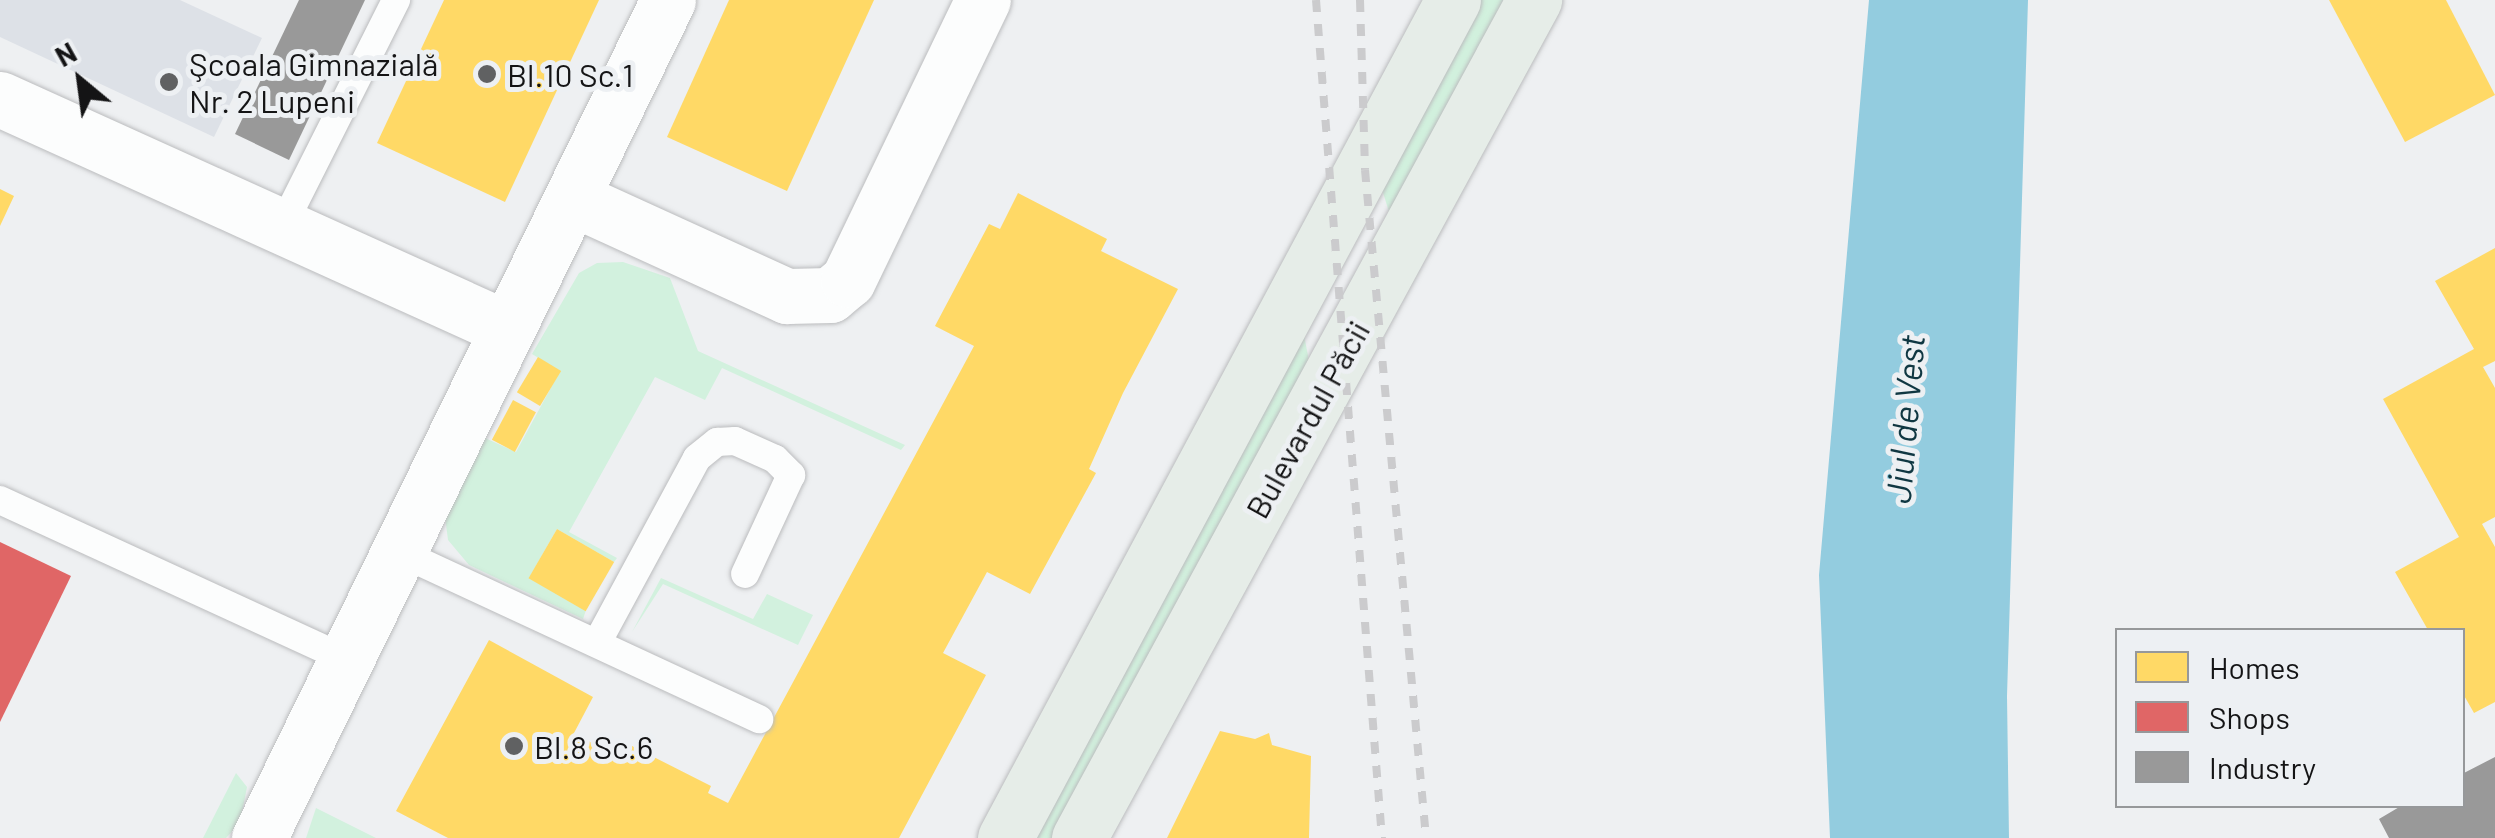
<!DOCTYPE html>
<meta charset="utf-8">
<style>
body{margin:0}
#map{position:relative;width:2495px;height:838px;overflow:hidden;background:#eef0f2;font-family:Barlow,sans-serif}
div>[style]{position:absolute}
.built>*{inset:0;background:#dde1e7}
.green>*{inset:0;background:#d2f1de}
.water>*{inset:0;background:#93ccdf}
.homes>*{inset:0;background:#ffd966;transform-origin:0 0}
.shops>*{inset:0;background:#e06666}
.industry>*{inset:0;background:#999}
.roads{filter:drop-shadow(0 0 2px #bbbcbe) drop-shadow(0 0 2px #bbbcbe)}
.service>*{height:28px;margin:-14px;padding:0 14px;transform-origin:14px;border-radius:14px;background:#fcfdfd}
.minor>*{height:55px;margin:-27.5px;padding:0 27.5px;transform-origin:27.5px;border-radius:27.5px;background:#fcfdfd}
.primary>*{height:55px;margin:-27.5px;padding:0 27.5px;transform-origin:27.5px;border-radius:27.5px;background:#e6ede8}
.rail>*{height:8px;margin-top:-4px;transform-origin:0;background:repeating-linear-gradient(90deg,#cbcbcd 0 12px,transparent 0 24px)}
.dots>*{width:28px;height:28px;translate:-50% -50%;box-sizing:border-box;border:5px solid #edf0f3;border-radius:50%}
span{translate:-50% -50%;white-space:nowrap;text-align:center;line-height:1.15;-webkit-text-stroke:10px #edf0f3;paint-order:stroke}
.poi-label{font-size:32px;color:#141415}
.left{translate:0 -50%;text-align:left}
.street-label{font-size:32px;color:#141415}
.water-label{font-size:35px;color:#103742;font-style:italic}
.legend{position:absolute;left:2115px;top:628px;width:350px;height:180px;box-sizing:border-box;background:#edf0f3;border:2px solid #96989a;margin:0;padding:12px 18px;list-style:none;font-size:30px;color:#141415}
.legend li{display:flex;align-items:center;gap:20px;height:50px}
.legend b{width:50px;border:2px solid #96989a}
.north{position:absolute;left:30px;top:30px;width:100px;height:100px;-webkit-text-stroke:8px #edf0f3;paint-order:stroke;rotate:331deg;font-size:28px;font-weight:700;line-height:40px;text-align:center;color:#141415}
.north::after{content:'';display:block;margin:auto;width:35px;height:45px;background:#141415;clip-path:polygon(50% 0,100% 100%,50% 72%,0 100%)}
</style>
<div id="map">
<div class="built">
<div style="clip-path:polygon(0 0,180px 0,262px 38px,214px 137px,0 37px)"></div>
</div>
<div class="green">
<div style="clip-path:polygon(1474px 0,1508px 0,1391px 218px,1379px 180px)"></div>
<div style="clip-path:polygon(623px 262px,670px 278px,698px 351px,905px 445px,901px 450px,722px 368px,705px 400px,655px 377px,569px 532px,617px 558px,614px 562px,557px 529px,529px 578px,586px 610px,583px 619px,469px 565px,448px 540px,444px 509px,485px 438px,516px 452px,560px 371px,532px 354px,579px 273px,597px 263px)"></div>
<div style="clip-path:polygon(1303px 330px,1311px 371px,1058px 838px,1031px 838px)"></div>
<div style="clip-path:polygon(661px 578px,753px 619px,767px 594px,813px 615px,798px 645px,663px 584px,632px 632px)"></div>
<div style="clip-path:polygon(236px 773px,247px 787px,240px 823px,226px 838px,203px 838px)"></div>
<div style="clip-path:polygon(316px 808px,376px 838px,306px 838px)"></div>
</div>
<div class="water">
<div style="clip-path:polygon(1869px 0,2028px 0,2007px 696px,2009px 838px,1830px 838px,1819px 575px)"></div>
</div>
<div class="homes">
<div style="clip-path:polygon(444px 0,599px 0,505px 202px,377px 143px)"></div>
<div style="clip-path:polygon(729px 0,874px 0,787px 191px,667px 137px)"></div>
<div style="clip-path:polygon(2329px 0,2446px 0,2495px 95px,2405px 142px)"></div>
<div style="clip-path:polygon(0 189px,14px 196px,0 226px)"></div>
<div style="clip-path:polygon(1018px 193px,1107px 239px,1101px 251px,1178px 289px,1123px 393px,1089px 469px,1096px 473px,1030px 594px,987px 572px,943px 653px,986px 675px,899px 838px,448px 838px,396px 811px,489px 640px,593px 697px,574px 733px,623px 760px,632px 746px,711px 786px,708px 793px,728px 803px,974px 346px,935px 326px,989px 224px,1000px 229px)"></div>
<div style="clip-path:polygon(2495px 248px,2495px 361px,2483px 367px,2495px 388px,2495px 517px,2482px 524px,2495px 547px,2495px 702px,2474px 713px,2462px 692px,2462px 630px,2428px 630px,2395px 572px,2459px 537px,2383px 399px,2474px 349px,2435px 281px)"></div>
<div style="left:538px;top:357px;width:27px;height:41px;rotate:31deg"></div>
<div style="left:513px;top:400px;width:26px;height:45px;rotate:28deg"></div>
<div style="left:557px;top:529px;width:66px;height:57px;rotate:30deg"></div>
<div style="clip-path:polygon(1220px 731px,1255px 739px,1269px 733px,1272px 745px,1311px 756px,1309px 838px,1167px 838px)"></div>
</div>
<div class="shops">
<div style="clip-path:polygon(0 542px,71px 576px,0 722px)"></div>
</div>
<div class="industry">
<div style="clip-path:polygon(299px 0,365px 0,289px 160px,235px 134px)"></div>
<div style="clip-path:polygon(2495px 757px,2495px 838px,2389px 838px,2379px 819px,2401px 806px,2462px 806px,2462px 774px)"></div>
</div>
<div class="roads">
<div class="service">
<div style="left:282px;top:227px;width:254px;rotate:-63.3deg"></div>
<div style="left:0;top:500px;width:383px;rotate:24.7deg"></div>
<div style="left:401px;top:553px;width:395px;rotate:24.9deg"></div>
<div style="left:597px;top:643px;width:210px;rotate:-61.6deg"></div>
<div style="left:697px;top:458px;width:26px;rotate:-39deg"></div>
<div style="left:717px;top:442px;width:18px;rotate:-3deg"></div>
<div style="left:735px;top:441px;width:44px;rotate:24.2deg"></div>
<div style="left:775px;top:459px;width:23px;rotate:45deg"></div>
<div style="left:791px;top:475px;width:109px;rotate:114.9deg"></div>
</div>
<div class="minor">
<div style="left:0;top:99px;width:555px;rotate:24.35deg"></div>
<div style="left:576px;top:200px;width:232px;rotate:24.5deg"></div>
<div style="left:787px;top:296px;width:43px;rotate:-1.3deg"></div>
<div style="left:830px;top:295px;width:23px;rotate:-40deg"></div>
<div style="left:848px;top:280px;width:311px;rotate:-64.3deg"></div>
<div style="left:259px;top:838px;width:932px;rotate:-63.98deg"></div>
</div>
<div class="primary">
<div style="left:1005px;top:838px;width:950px;rotate:-61.87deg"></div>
<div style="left:1079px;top:838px;width:954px;rotate:-61.5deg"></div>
</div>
</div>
<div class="rail">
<div style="left:1316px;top:0;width:841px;rotate:85.5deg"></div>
<div style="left:1360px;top:0;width:170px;rotate:88.3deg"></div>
<div style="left:1365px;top:170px;width:671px;rotate:84.78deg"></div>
</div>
<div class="dots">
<div style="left:487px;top:74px;background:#606162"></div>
<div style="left:169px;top:82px;background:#606162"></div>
<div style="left:514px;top:746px;background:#606162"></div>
</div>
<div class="poi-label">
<span class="left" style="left:189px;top:82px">Şcoala Gimnazială<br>Nr. 2 Lupeni</span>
<span class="left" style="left:507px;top:74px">Bl.10 Sc.1</span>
<span class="left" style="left:534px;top:746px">Bl.8 Sc.6</span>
</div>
<div class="street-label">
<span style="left:1307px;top:419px;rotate:-61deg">Bulevardul Păcii</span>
</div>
<div class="water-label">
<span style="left:1904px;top:419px;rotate:-85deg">Jiul de Vest</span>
</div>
<ul class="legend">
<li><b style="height:28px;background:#ffd966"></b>Homes</li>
<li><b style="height:28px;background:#e06666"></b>Shops</li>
<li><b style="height:28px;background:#999"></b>Industry</li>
</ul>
<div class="north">N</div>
</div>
